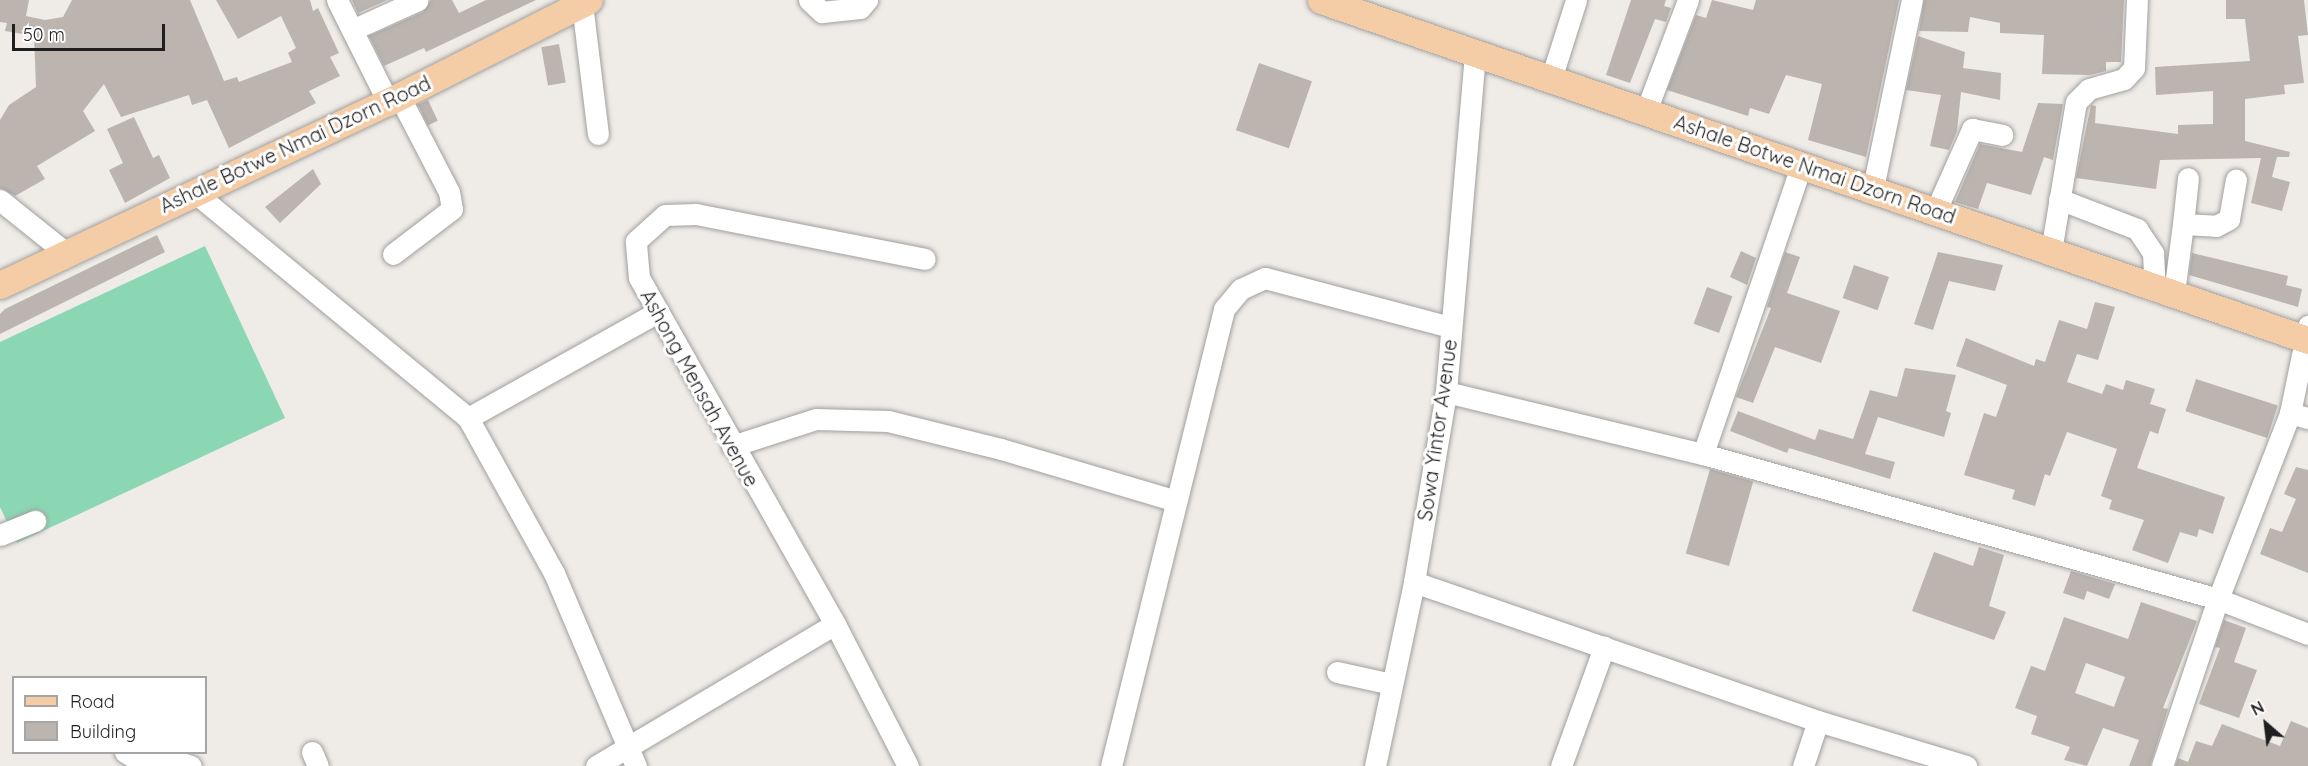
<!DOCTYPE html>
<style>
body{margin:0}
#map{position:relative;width:2308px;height:766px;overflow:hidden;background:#efebe6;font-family:Quicksand,sans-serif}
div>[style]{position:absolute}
.pitch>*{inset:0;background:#8bd7b3}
.building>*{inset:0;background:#bcb4af;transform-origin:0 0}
.roads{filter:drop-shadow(0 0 2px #a0a0a0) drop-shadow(0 0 2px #a0a0a0)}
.minor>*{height:21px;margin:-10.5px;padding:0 10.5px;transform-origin:10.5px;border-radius:10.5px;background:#fff}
.major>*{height:27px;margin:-13.5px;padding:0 13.5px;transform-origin:13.5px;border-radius:13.5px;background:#f4cca6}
span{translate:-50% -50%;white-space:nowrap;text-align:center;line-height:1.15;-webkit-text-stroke:6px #fff;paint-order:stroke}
.street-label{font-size:20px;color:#1f1f1f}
.legend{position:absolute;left:12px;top:676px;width:195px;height:78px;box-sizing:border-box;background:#fff;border:2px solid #a5a5a5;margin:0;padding:8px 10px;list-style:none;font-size:18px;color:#1f1f1f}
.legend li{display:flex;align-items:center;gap:12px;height:30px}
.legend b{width:30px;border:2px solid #a5a5a5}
.north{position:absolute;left:2236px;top:694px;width:60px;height:60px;-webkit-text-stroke:4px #fff;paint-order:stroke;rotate:332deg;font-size:16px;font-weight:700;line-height:24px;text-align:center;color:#1f1f1f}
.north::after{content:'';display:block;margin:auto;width:21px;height:27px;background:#1f1f1f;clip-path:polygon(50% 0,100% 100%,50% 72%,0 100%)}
.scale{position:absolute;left:12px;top:24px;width:153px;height:27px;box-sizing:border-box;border:3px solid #1f1f1f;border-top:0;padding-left:8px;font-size:18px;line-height:21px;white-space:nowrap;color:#1f1f1f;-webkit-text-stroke:4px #fff;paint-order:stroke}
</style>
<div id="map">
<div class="pitch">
<div style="clip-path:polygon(205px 246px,285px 418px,17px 543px,0 507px,0 342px)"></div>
</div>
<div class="building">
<div style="clip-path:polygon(0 0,29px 0,26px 16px,45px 20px,63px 17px,72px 0,190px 0,224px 81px,237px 77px,239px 82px,292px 62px,288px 53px,296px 48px,281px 16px,238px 39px,216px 0,310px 0,313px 11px,318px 8px,339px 53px,330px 57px,340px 76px,309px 91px,316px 103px,229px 148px,207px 100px,192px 105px,189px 95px,121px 117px,104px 84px,83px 111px,95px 131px,37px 166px,45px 179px,15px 196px,0 188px,0 120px,9px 105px,36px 87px,34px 36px,5px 31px,7px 23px,0 22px)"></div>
<div style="clip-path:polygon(352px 0,387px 0,358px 13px)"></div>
<div style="clip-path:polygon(431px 0,452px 0,459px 13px,486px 0,536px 0,426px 52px,424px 48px,384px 66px,369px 36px,423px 12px)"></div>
<div style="clip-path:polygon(1631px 0,1666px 0,1664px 6px,1671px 8px,1666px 22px,1655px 19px,1630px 83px,1606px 75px)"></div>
<div style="clip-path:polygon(1712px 0,1753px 10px,1756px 0,1899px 0,1866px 157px,1808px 140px,1822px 84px,1786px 75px,1769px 114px,1750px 108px,1748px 116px,1667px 90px,1696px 15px,1706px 18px)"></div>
<div style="clip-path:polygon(1924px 0,2124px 0,2121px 62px,2106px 62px,2106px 71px,2090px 75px,2042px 74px,2044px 35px,2000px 33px,2000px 23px,1970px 17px,1968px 32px,1919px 31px)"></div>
<div style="clip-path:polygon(2226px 0,2304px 0,2308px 35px,2298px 36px,2304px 83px,2284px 85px,2285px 94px,2245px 99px,2245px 141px,2290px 152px,2289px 157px,2277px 157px,2272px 177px,2290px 182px,2282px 211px,2251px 203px,2261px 158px,2160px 160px,2156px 189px,2076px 178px,2091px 105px,2096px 106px,2095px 123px,2178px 134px,2178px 125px,2213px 124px,2213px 91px,2156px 95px,2155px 67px,2250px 61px,2245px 19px,2226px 19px)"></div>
<div style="clip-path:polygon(1918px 36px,1965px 52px,1963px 68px,2001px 73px,2000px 100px,1961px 92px,1957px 131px,1949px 150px,1930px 146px,1941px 95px,1906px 90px)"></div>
<div style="left:559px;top:44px;width:39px;height:18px;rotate:80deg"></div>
<div style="left:1259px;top:63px;width:56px;height:71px;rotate:19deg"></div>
<div style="left:428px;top:100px;width:23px;height:11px;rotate:65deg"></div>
<div style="clip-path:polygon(2038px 103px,2063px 104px,2053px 160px,2044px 157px,2031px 195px,1987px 183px,1978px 209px,1955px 202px,1980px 144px,2022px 152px)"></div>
<div style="clip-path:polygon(134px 117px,153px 158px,159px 155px,170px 178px,125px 203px,109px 170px,123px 163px,107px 129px)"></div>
<div style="clip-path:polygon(313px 169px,321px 184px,280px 223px,265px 207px)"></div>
<div style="clip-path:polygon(157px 235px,165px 252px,0 334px,0 314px,5px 309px)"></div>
<div style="clip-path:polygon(1741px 251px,1756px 258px,1747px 285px,1730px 277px)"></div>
<div style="clip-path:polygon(1785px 252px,1800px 257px,1787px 293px,1840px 311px,1821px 363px,1775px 347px,1753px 403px,1736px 397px,1771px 308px,1767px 307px)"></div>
<div style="clip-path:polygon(1938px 252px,2003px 265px,1995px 291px,1949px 281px,1933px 330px,1914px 324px)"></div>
<div style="clip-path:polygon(2192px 253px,2288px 276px,2286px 285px,2302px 289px,2298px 307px,2189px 275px)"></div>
<div style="left:1854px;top:265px;width:37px;height:35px;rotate:19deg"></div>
<div style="left:1707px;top:287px;width:27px;height:39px;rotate:20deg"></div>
<div style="clip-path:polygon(2095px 302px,2115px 307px,2098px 360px,2077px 354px,2067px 382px,2102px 394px,2106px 384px,2123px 390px,2126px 380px,2155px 389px,2150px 404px,2166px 409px,2158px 434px,2150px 431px,2137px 468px,2225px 497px,2213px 534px,2199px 529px,2197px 537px,2180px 532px,2168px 563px,2132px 550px,2144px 520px,2109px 509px,2112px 500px,2101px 496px,2117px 449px,2067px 432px,2050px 476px,2045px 474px,2035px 506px,2012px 499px,2015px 490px,1964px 475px,1984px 413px,1996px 417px,2007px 385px,1956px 366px,1966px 338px,2034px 366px,2036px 359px,2045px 362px,2059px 320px,2087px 329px)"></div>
<div style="clip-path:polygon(1905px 368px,1956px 375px,1946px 411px,1951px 413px,1944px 437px,1878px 417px,1865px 454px,1895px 462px,1890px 479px,1789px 448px,1787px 453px,1730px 431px,1738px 411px,1815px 440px,1819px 429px,1853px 439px,1870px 390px,1897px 397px)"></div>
<div style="left:2196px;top:379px;width:86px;height:34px;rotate:18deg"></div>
<div style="clip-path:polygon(2296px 467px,2308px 470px,2308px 573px,2260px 554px,2270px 528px,2282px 532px,2296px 499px,2284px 494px)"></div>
<div style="left:1710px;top:469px;width:45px;height:88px;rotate:16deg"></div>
<div style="clip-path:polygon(1979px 547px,2004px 555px,1989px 606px,2006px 612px,1994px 640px,1912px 611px,1934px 552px,1973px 566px)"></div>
<div style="clip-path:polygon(2071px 571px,2115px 584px,2109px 599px,2087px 591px,2084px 600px,2063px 593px)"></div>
<div style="clip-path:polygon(evenodd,2141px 602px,2197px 621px,2163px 708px,2168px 709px,2150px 766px,2129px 766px,2139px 740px,2103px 728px,2087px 766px,2064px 760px,2070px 747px,2031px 734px,2037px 716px,2015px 708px,2031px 666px,2045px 671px,2064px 617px,2128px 639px,2141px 602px,2086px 663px,2125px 677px,2114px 707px,2075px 693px,2086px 663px)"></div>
<div style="clip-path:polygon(2224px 620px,2246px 628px,2234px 662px,2257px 670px,2239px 718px,2199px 704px,2220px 648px,2215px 647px)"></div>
<div style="clip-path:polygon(2291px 721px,2308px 728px,2308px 766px,2175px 766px,2178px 758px,2188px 762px,2196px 741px,2212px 746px,2222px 724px,2280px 746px)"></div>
</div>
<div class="roads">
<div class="minor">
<div style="left:337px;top:0;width:114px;rotate:63.4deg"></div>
<div style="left:809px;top:0;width:18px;rotate:43deg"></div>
<div style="left:822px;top:12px;width:38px;rotate:-6deg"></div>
<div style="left:860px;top:8px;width:11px;rotate:-49deg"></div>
<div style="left:582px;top:4px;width:131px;rotate:83deg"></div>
<div style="left:352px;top:30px;width:72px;rotate:-24.4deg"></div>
<div style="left:1551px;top:79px;width:83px;rotate:-72.4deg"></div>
<div style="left:1646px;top:111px;width:119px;rotate:-69.3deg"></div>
<div style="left:1873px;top:188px;width:192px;rotate:-78.3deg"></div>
<div style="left:194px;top:192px;width:355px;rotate:39.5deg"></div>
<div style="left:468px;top:418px;width:177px;rotate:61deg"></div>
<div style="left:554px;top:573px;width:210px;rotate:67deg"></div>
<div style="left:2059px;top:199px;width:84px;rotate:21deg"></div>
<div style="left:2137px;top:229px;width:29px;rotate:56deg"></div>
<div style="left:2153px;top:253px;width:33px;rotate:87deg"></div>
<div style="left:0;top:200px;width:83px;rotate:38.7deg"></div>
<div style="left:1936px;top:210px;width:89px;rotate:-66deg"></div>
<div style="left:1972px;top:129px;width:31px;rotate:11deg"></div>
<div style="left:2183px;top:224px;width:46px;rotate:-83.8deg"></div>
<div style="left:2051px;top:251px;width:151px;rotate:-80.5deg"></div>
<div style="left:2076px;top:102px;width:18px;rotate:-45deg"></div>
<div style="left:2089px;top:89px;width:36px;rotate:-16deg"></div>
<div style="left:2124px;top:79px;width:15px;rotate:-48deg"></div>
<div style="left:2134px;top:68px;width:68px;rotate:-87.5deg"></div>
<div style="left:393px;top:254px;width:74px;rotate:-37.3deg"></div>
<div style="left:452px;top:209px;width:17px;rotate:-100deg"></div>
<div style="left:449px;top:192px;width:108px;rotate:-117.5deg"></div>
<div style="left:2174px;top:293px;width:70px;rotate:-82.6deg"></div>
<div style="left:2183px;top:224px;width:33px;rotate:3deg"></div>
<div style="left:2216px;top:226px;width:15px;rotate:-28deg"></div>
<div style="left:2229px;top:219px;width:40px;rotate:-80deg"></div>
<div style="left:1446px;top:392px;width:264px;rotate:13.6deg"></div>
<div style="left:1703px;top:454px;width:535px;rotate:15.72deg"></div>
<div style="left:2218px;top:599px;width:97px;rotate:21.3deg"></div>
<div style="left:2290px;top:413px;width:19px;rotate:16deg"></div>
<div style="left:468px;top:418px;width:218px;rotate:-29.2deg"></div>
<div style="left:732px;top:446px;width:88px;rotate:-17.8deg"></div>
<div style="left:816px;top:419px;width:72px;rotate:1.6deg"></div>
<div style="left:888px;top:421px;width:116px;rotate:13.9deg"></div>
<div style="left:1001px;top:449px;width:179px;rotate:16.5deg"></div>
<div style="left:1703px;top:454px;width:304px;rotate:-71.2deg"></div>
<div style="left:0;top:535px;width:38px;rotate:-22deg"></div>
<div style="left:1414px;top:582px;width:427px;rotate:19deg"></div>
<div style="left:1818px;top:721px;width:155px;rotate:16.9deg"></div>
<div style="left:1337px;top:672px;width:56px;rotate:12.3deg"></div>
<div style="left:125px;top:752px;width:17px;rotate:31deg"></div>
<div style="left:140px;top:761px;width:26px;rotate:-7deg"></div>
<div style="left:166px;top:758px;width:26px;rotate:18deg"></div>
<div style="left:312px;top:752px;width:15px;rotate:67deg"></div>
<div style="left:596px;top:766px;width:278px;rotate:-30.7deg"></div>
<div style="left:908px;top:766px;width:160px;rotate:-117.2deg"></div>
<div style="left:835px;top:624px;width:398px;rotate:-119.5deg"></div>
<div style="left:639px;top:278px;width:37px;rotate:-95deg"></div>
<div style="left:636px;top:241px;width:39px;rotate:-42deg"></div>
<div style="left:665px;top:215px;width:31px;rotate:-2deg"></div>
<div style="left:696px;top:214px;width:233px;rotate:11.1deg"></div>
<div style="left:1111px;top:766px;width:471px;rotate:-76.1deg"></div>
<div style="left:1224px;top:309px;width:26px;rotate:-50deg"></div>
<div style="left:1241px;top:289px;width:26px;rotate:-25deg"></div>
<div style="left:1265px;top:278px;width:192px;rotate:14.8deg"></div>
<div style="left:1375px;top:766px;width:188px;rotate:-78deg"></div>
<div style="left:1414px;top:582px;width:193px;rotate:-80.4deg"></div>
<div style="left:1446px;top:392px;width:339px;rotate:-85.1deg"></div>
<div style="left:1561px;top:766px;width:127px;rotate:-70.1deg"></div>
<div style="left:1803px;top:766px;width:47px;rotate:-71.6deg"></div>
<div style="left:2162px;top:766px;width:176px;rotate:-71.5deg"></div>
<div style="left:2218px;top:599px;width:199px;rotate:-68.8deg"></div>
<div style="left:2290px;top:413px;width:89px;rotate:-78.3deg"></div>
</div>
<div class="major">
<div style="left:1321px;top:0;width:1044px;rotate:19.01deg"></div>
<div style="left:0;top:285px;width:429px;rotate:-25.3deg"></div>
<div style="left:388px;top:102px;width:225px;rotate:-26.9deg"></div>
</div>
</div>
<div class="street-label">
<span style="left:295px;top:144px;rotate:-25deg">Ashale Botwe Nmai Dzorn Road</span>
<span style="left:1815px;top:169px;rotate:19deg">Ashale Botwe Nmai Dzorn Road</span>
<span style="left:700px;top:388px;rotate:61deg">Ashong Mensah Avenue</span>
<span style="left:1437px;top:430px;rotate:-82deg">Sowa Yintor Avenue</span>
</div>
<ul class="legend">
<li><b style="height:8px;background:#f4cca6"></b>Road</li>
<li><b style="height:16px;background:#bcb4af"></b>Building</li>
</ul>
<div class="north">N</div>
<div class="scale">50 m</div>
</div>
